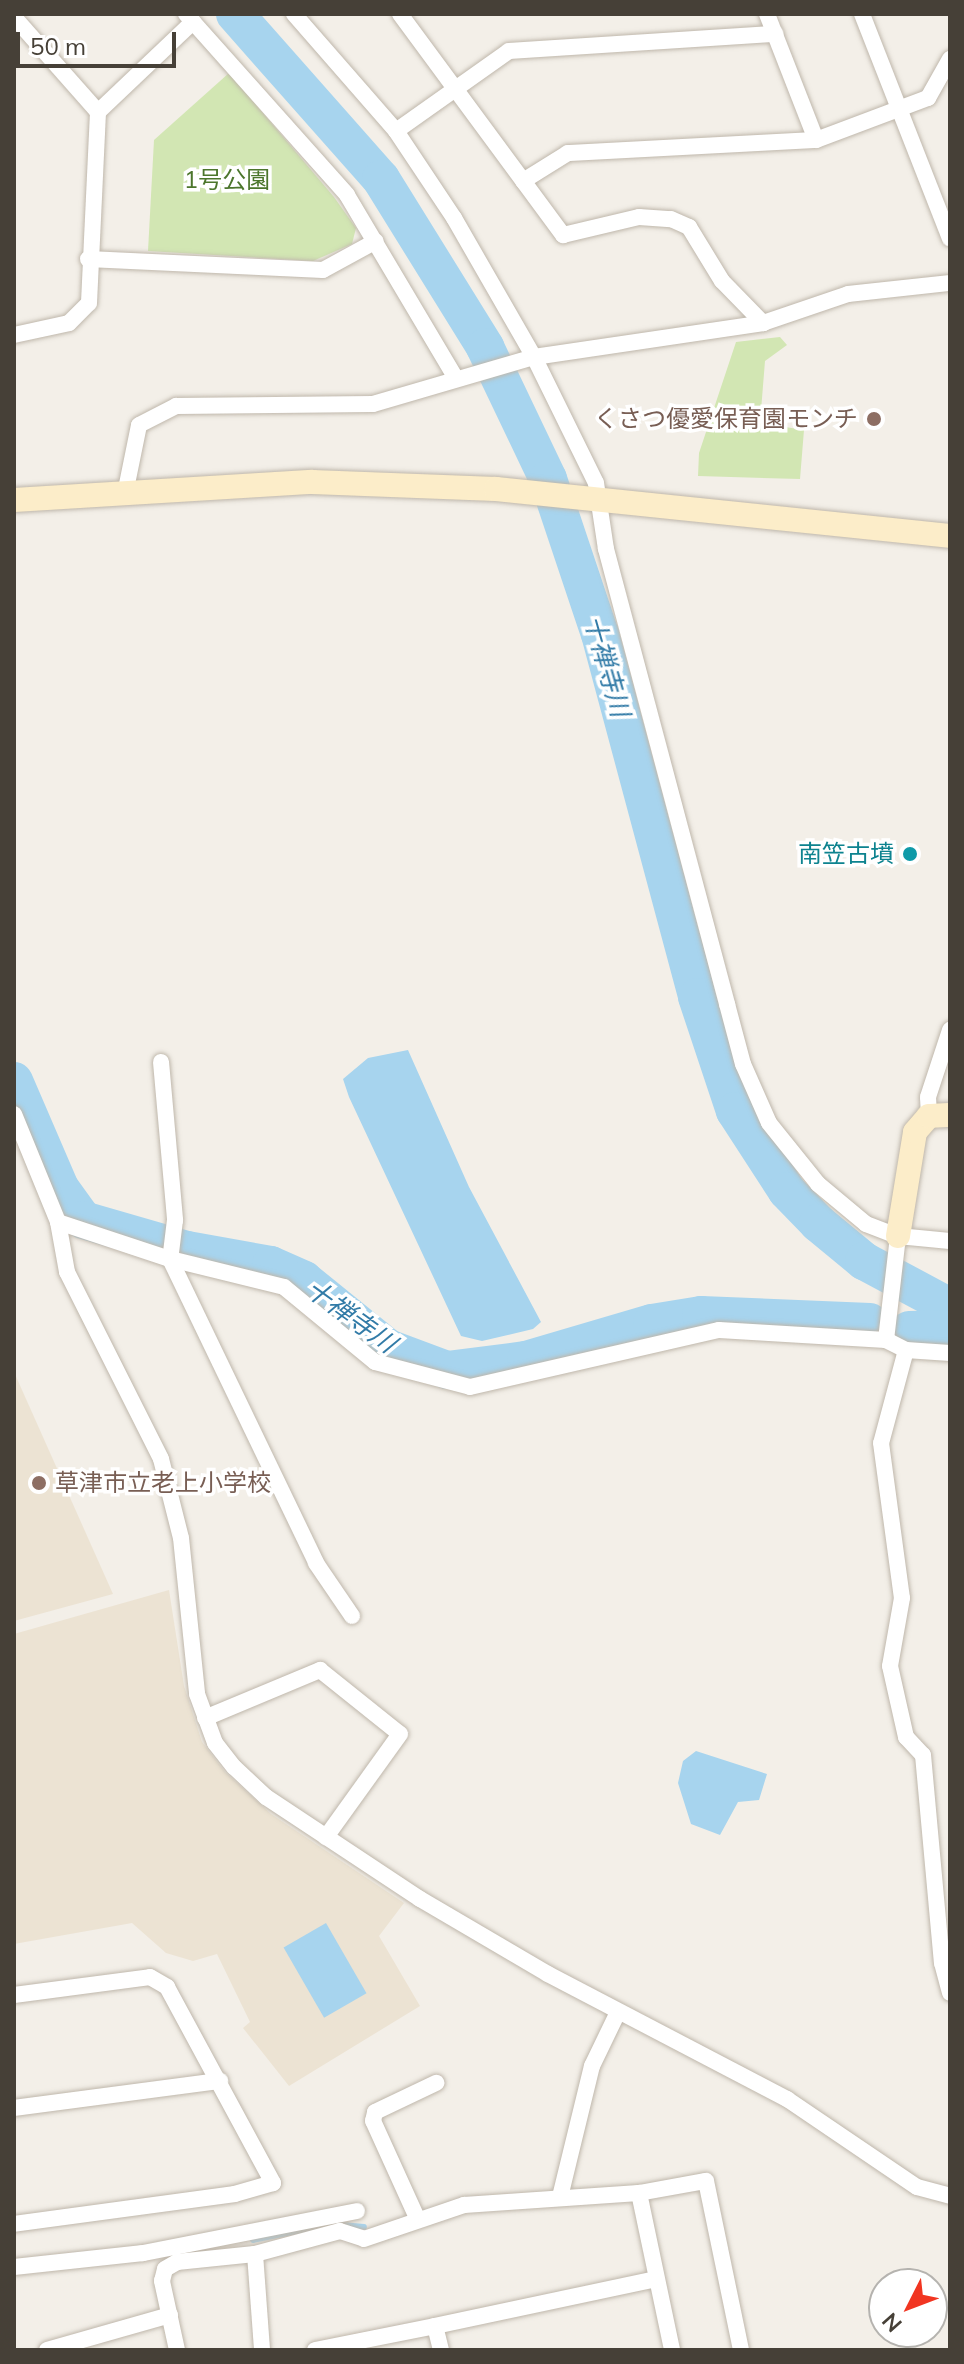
<!DOCTYPE html>
<meta charset="utf-8">
<style>
body{margin:0}
#map{position:relative;width:964px;height:2364px;overflow:hidden;background:#f3efe8;font-family:Mulish,"Noto Sans JP",sans-serif}
div>[style]{position:absolute}
.education>*{inset:0;background:#ece3d3}
.green>*{inset:0;background:#d2e6b3}
.water>*{inset:0;background:#a7d4ee;transform-origin:0 0}
.stream>*{height:6px;margin:-3px;padding:0 3px;transform-origin:3px;border-radius:3px;background:#a7d4ee}
.river>*{height:38px;margin:-19px;padding:0 19px;transform-origin:19px;border-radius:19px;background:#a7d4ee}
.roads{filter:drop-shadow(0 0 2px #bfb7ab) drop-shadow(0 0 2px #bfb7ab)}
.street>*{height:16px;margin:-8px;padding:0 8px;transform-origin:8px;border-radius:8px;background:#fff}
.secondary>*{height:24px;margin:-12px;padding:0 12px;transform-origin:12px;border-radius:12px;background:#fcedc9}
.dots>*{width:22px;height:22px;translate:-50% -50%;box-sizing:border-box;border:4px solid #fff;border-radius:50%}
span{translate:-50% -50%;white-space:nowrap;text-align:center;line-height:1.15;-webkit-text-stroke:7px #fff;paint-order:stroke}
.park-label{font-size:24px;color:#4c762c}
.education-label{font-size:24px;color:#785e54}
.right{translate:-100% -50%;text-align:right}
.left{translate:0 -50%;text-align:left}
.culture-label{font-size:24px;color:#0d838f}
.water-label{font-size:26px;color:#327ba7;font-style:italic}
.frame{position:absolute;inset:0;border:16px solid #464037;pointer-events:none}
.north{position:absolute;left:868px;top:2268px;width:80px;height:80px;box-sizing:border-box;background:#fff;border:2px solid #b5b3af;border-radius:50%;rotate:228deg;font-size:22px;font-weight:700;line-height:32px;text-align:center;color:#464037}
.north::after{content:'';display:block;margin:auto;width:28px;height:36px;background:#f13521;clip-path:polygon(50% 0,100% 100%,50% 72%,0 100%)}
.scale{position:absolute;left:16px;top:32px;width:160px;height:36px;box-sizing:border-box;border:4px solid #464037;border-top:0;padding-left:10px;font-size:24px;line-height:28px;white-space:nowrap;color:#464037;-webkit-text-stroke:6px #fff;paint-order:stroke}
</style>
<div id="map">
<div class="education">
<div style="clip-path:polygon(14px 1372px,113px 1594px,14px 1621px)"></div>
<div style="clip-path:polygon(169px 1590px,184px 1686px,202px 1742px,225px 1772px,271px 1814px,404px 1903px,379px 1936px,420px 2006px,289px 2086px,243px 2028px,250px 2022px,217px 1954px,193px 1961px,166px 1953px,132px 1923px,14px 1944px,14px 1634px)"></div>
</div>
<div class="green">
<div style="clip-path:polygon(229px 73px,334px 197px,356px 228px,352px 244px,313px 261px,148px 251px,154px 140px)"></div>
<div style="clip-path:polygon(780px 337px,787px 345px,765px 361px,760px 423px,804px 430px,800px 479px,698px 476px,699px 453px,736px 342px)"></div>
</div>
<div class="water">
<div style="clip-path:polygon(408px 1050px,469px 1187px,541px 1322px,533px 1329px,482px 1341px,461px 1336px,349px 1097px,343px 1079px,368px 1058px)"></div>
<div style="clip-path:polygon(696px 1751px,767px 1774px,759px 1800px,738px 1802px,720px 1835px,691px 1824px,678px 1783px,683px 1761px)"></div>
<div style="left:326px;top:1923px;width:81px;height:49px;rotate:60deg"></div>
</div>
<div class="stream">
<div style="left:331px;top:2224px;width:33px;rotate:5deg"></div>
<div style="left:253px;top:2240px;width:65px;rotate:-11.5deg"></div>
</div>
<div class="river">
<div style="left:235px;top:14px;width:220px;rotate:48.5deg"></div>
<div style="left:381px;top:179px;width:198px;rotate:58.2deg"></div>
<div style="left:485px;top:347px;width:146px;rotate:64.5deg"></div>
<div style="left:548px;top:479px;width:163px;rotate:71.5deg"></div>
<div style="left:600px;top:634px;width:376px;rotate:75deg"></div>
<div style="left:697px;top:997px;width:120px;rotate:71.6deg"></div>
<div style="left:735px;top:1111px;width:95px;rotate:57deg"></div>
<div style="left:787px;top:1191px;width:45px;rotate:45.9deg"></div>
<div style="left:818px;top:1223px;width:60px;rotate:39.6deg"></div>
<div style="left:864px;top:1261px;width:98px;rotate:28.1deg"></div>
<div style="left:14px;top:1081px;width:116px;rotate:66.7deg"></div>
<div style="left:60px;top:1188px;width:39px;rotate:54deg"></div>
<div style="left:83px;top:1220px;width:108px;rotate:16.1deg"></div>
<div style="left:187px;top:1250px;width:85px;rotate:10.1deg"></div>
<div style="left:271px;top:1265px;width:36px;rotate:24deg"></div>
<div style="left:304px;top:1280px;width:108px;rotate:39deg"></div>
<div style="left:388px;top:1348px;width:63px;rotate:20.4deg"></div>
<div style="left:447px;top:1370px;width:80px;rotate:-7.2deg"></div>
<div style="left:526px;top:1360px;width:131px;rotate:-16.4deg"></div>
<div style="left:652px;top:1323px;width:50px;rotate:-9.3deg"></div>
<div style="left:701px;top:1315px;width:169px;rotate:2.4deg"></div>
<div style="left:909px;top:1330px;width:41px;rotate:-1.4deg"></div>
</div>
<div class="roads">
<div class="street">
<div style="left:186px;top:14px;width:242px;rotate:48.3deg"></div>
<div style="left:347px;top:195px;width:212px;rotate:59.3deg"></div>
<div style="left:294px;top:14px;width:155px;rotate:48.9deg"></div>
<div style="left:396px;top:131px;width:105px;rotate:56.3deg"></div>
<div style="left:454px;top:218px;width:160px;rotate:60.1deg"></div>
<div style="left:534px;top:357px;width:140px;rotate:63.8deg"></div>
<div style="left:596px;top:483px;width:67px;rotate:81.4deg"></div>
<div style="left:606px;top:549px;width:471px;rotate:75.1deg"></div>
<div style="left:727px;top:1004px;width:62px;rotate:75.1deg"></div>
<div style="left:743px;top:1064px;width:64px;rotate:66.2deg"></div>
<div style="left:769px;top:1123px;width:78px;rotate:51.2deg"></div>
<div style="left:818px;top:1184px;width:62px;rotate:39.8deg"></div>
<div style="left:866px;top:1224px;width:34px;rotate:21deg"></div>
<div style="left:898px;top:1236px;width:52px;rotate:5.5deg"></div>
<div style="left:400px;top:14px;width:275px;rotate:53.6deg"></div>
<div style="left:563px;top:235px;width:78px;rotate:-13.3deg"></div>
<div style="left:639px;top:217px;width:32px;rotate:4deg"></div>
<div style="left:671px;top:219px;width:20px;rotate:24deg"></div>
<div style="left:689px;top:227px;width:63px;rotate:58.6deg"></div>
<div style="left:722px;top:281px;width:59px;rotate:45.7deg"></div>
<div style="left:767px;top:14px;width:135px;rotate:68.7deg"></div>
<div style="left:862px;top:14px;width:241px;rotate:68.6deg"></div>
<div style="left:14px;top:17px;width:127px;rotate:48.5deg"></div>
<div style="left:396px;top:131px;width:138px;rotate:-35.3deg"></div>
<div style="left:509px;top:51px;width:267px;rotate:-3.7deg"></div>
<div style="left:523px;top:181px;width:53px;rotate:-31.9deg"></div>
<div style="left:568px;top:153px;width:248px;rotate:-3deg"></div>
<div style="left:816px;top:140px;width:120px;rotate:-20.6deg"></div>
<div style="left:928px;top:98px;width:45px;rotate:-60.6deg"></div>
<div style="left:88px;top:259px;width:235px;rotate:2.7deg"></div>
<div style="left:323px;top:270px;width:60px;rotate:-28.7deg"></div>
<div style="left:14px;top:335px;width:56px;rotate:-12.3deg"></div>
<div style="left:69px;top:323px;width:28px;rotate:-45deg"></div>
<div style="left:89px;top:303px;width:191px;rotate:-87.3deg"></div>
<div style="left:98px;top:112px;width:131px;rotate:-43.5deg"></div>
<div style="left:126px;top:489px;width:65px;rotate:-78.5deg"></div>
<div style="left:139px;top:425px;width:42px;rotate:-27.2deg"></div>
<div style="left:176px;top:406px;width:197px;rotate:-0.6deg"></div>
<div style="left:373px;top:404px;width:168px;rotate:-16.3deg"></div>
<div style="left:534px;top:357px;width:232px;rotate:-8.4deg"></div>
<div style="left:763px;top:323px;width:90px;rotate:-18.8deg"></div>
<div style="left:848px;top:294px;width:103px;rotate:-6.2deg"></div>
<div style="left:161px;top:1062px;width:159px;rotate:84.9deg"></div>
<div style="left:175px;top:1220px;width:39px;rotate:97deg"></div>
<div style="left:170px;top:1259px;width:337px;rotate:64.3deg"></div>
<div style="left:316px;top:1563px;width:64px;rotate:55.8deg"></div>
<div style="left:14px;top:1114px;width:117px;rotate:67.8deg"></div>
<div style="left:58px;top:1222px;width:51px;rotate:79.8deg"></div>
<div style="left:67px;top:1272px;width:209px;rotate:63.3deg"></div>
<div style="left:161px;top:1459px;width:81px;rotate:75.8deg"></div>
<div style="left:181px;top:1538px;width:157px;rotate:84.1deg"></div>
<div style="left:197px;top:1694px;width:52px;rotate:69.8deg"></div>
<div style="left:215px;top:1743px;width:31px;rotate:52deg"></div>
<div style="left:234px;top:1767px;width:44px;rotate:43.2deg"></div>
<div style="left:266px;top:1797px;width:185px;rotate:33.5deg"></div>
<div style="left:420px;top:1899px;width:148px;rotate:30.4deg"></div>
<div style="left:548px;top:1974px;width:270px;rotate:27.6deg"></div>
<div style="left:787px;top:2099px;width:157px;rotate:34.1deg"></div>
<div style="left:917px;top:2187px;width:34px;rotate:15deg"></div>
<div style="left:929px;top:1116px;width:19px;rotate:-93deg"></div>
<div style="left:928px;top:1097px;width:71px;rotate:-71.8deg"></div>
<div style="left:58px;top:1222px;width:118px;rotate:18.3deg"></div>
<div style="left:170px;top:1259px;width:117px;rotate:13.8deg"></div>
<div style="left:284px;top:1287px;width:118px;rotate:39.5deg"></div>
<div style="left:375px;top:1362px;width:98px;rotate:14.7deg"></div>
<div style="left:470px;top:1387px;width:255px;rotate:-12.9deg"></div>
<div style="left:719px;top:1330px;width:167px;rotate:3.4deg"></div>
<div style="left:886px;top:1340px;width:22px;rotate:27deg"></div>
<div style="left:906px;top:1350px;width:44px;rotate:3.9deg"></div>
<div style="left:886px;top:1340px;width:105px;rotate:-83.4deg"></div>
<div style="left:906px;top:1350px;width:96px;rotate:105deg"></div>
<div style="left:881px;top:1443px;width:156px;rotate:82.3deg"></div>
<div style="left:902px;top:1598px;width:69px;rotate:100deg"></div>
<div style="left:890px;top:1666px;width:73px;rotate:77.3deg"></div>
<div style="left:906px;top:1737px;width:25px;rotate:47deg"></div>
<div style="left:923px;top:1755px;width:209px;rotate:84.8deg"></div>
<div style="left:942px;top:1963px;width:31px;rotate:75deg"></div>
<div style="left:205px;top:1718px;width:125px;rotate:-22.7deg"></div>
<div style="left:320px;top:1670px;width:102px;rotate:38.7deg"></div>
<div style="left:400px;top:1734px;width:127px;rotate:125.7deg"></div>
<div style="left:14px;top:1995px;width:137px;rotate:-7.5deg"></div>
<div style="left:150px;top:1977px;width:20px;rotate:30deg"></div>
<div style="left:167px;top:1987px;width:223px;rotate:61.6deg"></div>
<div style="left:273px;top:2183px;width:40px;rotate:164deg"></div>
<div style="left:235px;top:2194px;width:223px;rotate:172.3deg"></div>
<div style="left:14px;top:2108px;width:208px;rotate:-7.5deg"></div>
<div style="left:639px;top:2193px;width:160px;rotate:78.1deg"></div>
<div style="left:560px;top:2197px;width:135px;rotate:-76.3deg"></div>
<div style="left:592px;top:2066px;width:60px;rotate:-64.3deg"></div>
<div style="left:418px;top:2220px;width:109px;rotate:-114.4deg"></div>
<div style="left:373px;top:2121px;width:9px;rotate:-77deg"></div>
<div style="left:375px;top:2112px;width:68px;rotate:-25.4deg"></div>
<div style="left:255px;top:2254px;width:96px;rotate:85.8deg"></div>
<div style="left:14px;top:2267px;width:130px;rotate:-6.2deg"></div>
<div style="left:143px;top:2253px;width:218px;rotate:-11.1deg"></div>
<div style="left:435px;top:2326px;width:226px;rotate:-12deg"></div>
<div style="left:47px;top:2350px;width:128px;rotate:-15.9deg"></div>
<div style="left:177px;top:2350px;width:71px;rotate:-102.3deg"></div>
<div style="left:162px;top:2281px;width:12px;rotate:-76deg"></div>
<div style="left:165px;top:2269px;width:14px;rotate:-30deg"></div>
<div style="left:177px;top:2262px;width:78px;rotate:-5.9deg"></div>
<div style="left:255px;top:2254px;width:88px;rotate:-15.1deg"></div>
<div style="left:340px;top:2231px;width:25px;rotate:18deg"></div>
<div style="left:364px;top:2239px;width:106px;rotate:-18.8deg"></div>
<div style="left:464px;top:2205px;width:175px;rotate:-3.9deg"></div>
<div style="left:639px;top:2193px;width:68px;rotate:-10.2deg"></div>
<div style="left:706px;top:2181px;width:173px;rotate:78.3deg"></div>
<div style="left:315px;top:2350px;width:122px;rotate:-11.3deg"></div>
<div style="left:435px;top:2326px;width:25px;rotate:76deg"></div>
</div>
<div class="secondary">
<div style="left:14px;top:500px;width:299px;rotate:-3.5deg"></div>
<div style="left:312px;top:482px;width:184px;rotate:2.2deg"></div>
<div style="left:496px;top:489px;width:456px;rotate:5.9deg"></div>
<div style="left:898px;top:1236px;width:105px;rotate:-80.7deg"></div>
<div style="left:915px;top:1132px;width:21px;rotate:-49deg"></div>
<div style="left:929px;top:1116px;width:21px;rotate:-3deg"></div>
</div>
</div>
<div class="dots">
<div style="left:874px;top:419px;background:#8d6e63"></div>
<div style="left:910px;top:854px;background:#0f9aa8"></div>
<div style="left:39px;top:1483px;background:#8d6e63"></div>
</div>
<div class="park-label">
<span style="left:227px;top:180px">1号公園</span>
</div>
<div class="education-label">
<span class="right" style="left:858px;top:419px">くさつ優愛保育園モンチ</span>
<span class="left" style="left:55px;top:1483px">草津市立老上小学校</span>
</div>
<div class="culture-label">
<span class="right" style="left:894px;top:854px">南笠古墳</span>
</div>
<div class="water-label">
<span style="left:607px;top:666px;rotate:74deg">十禅寺川</span>
<span style="left:351px;top:1316px;rotate:36deg">十禅寺川</span>
</div>
<div class="frame"></div>
<div class="north">N</div>
<div class="scale">50 m</div>
</div>
